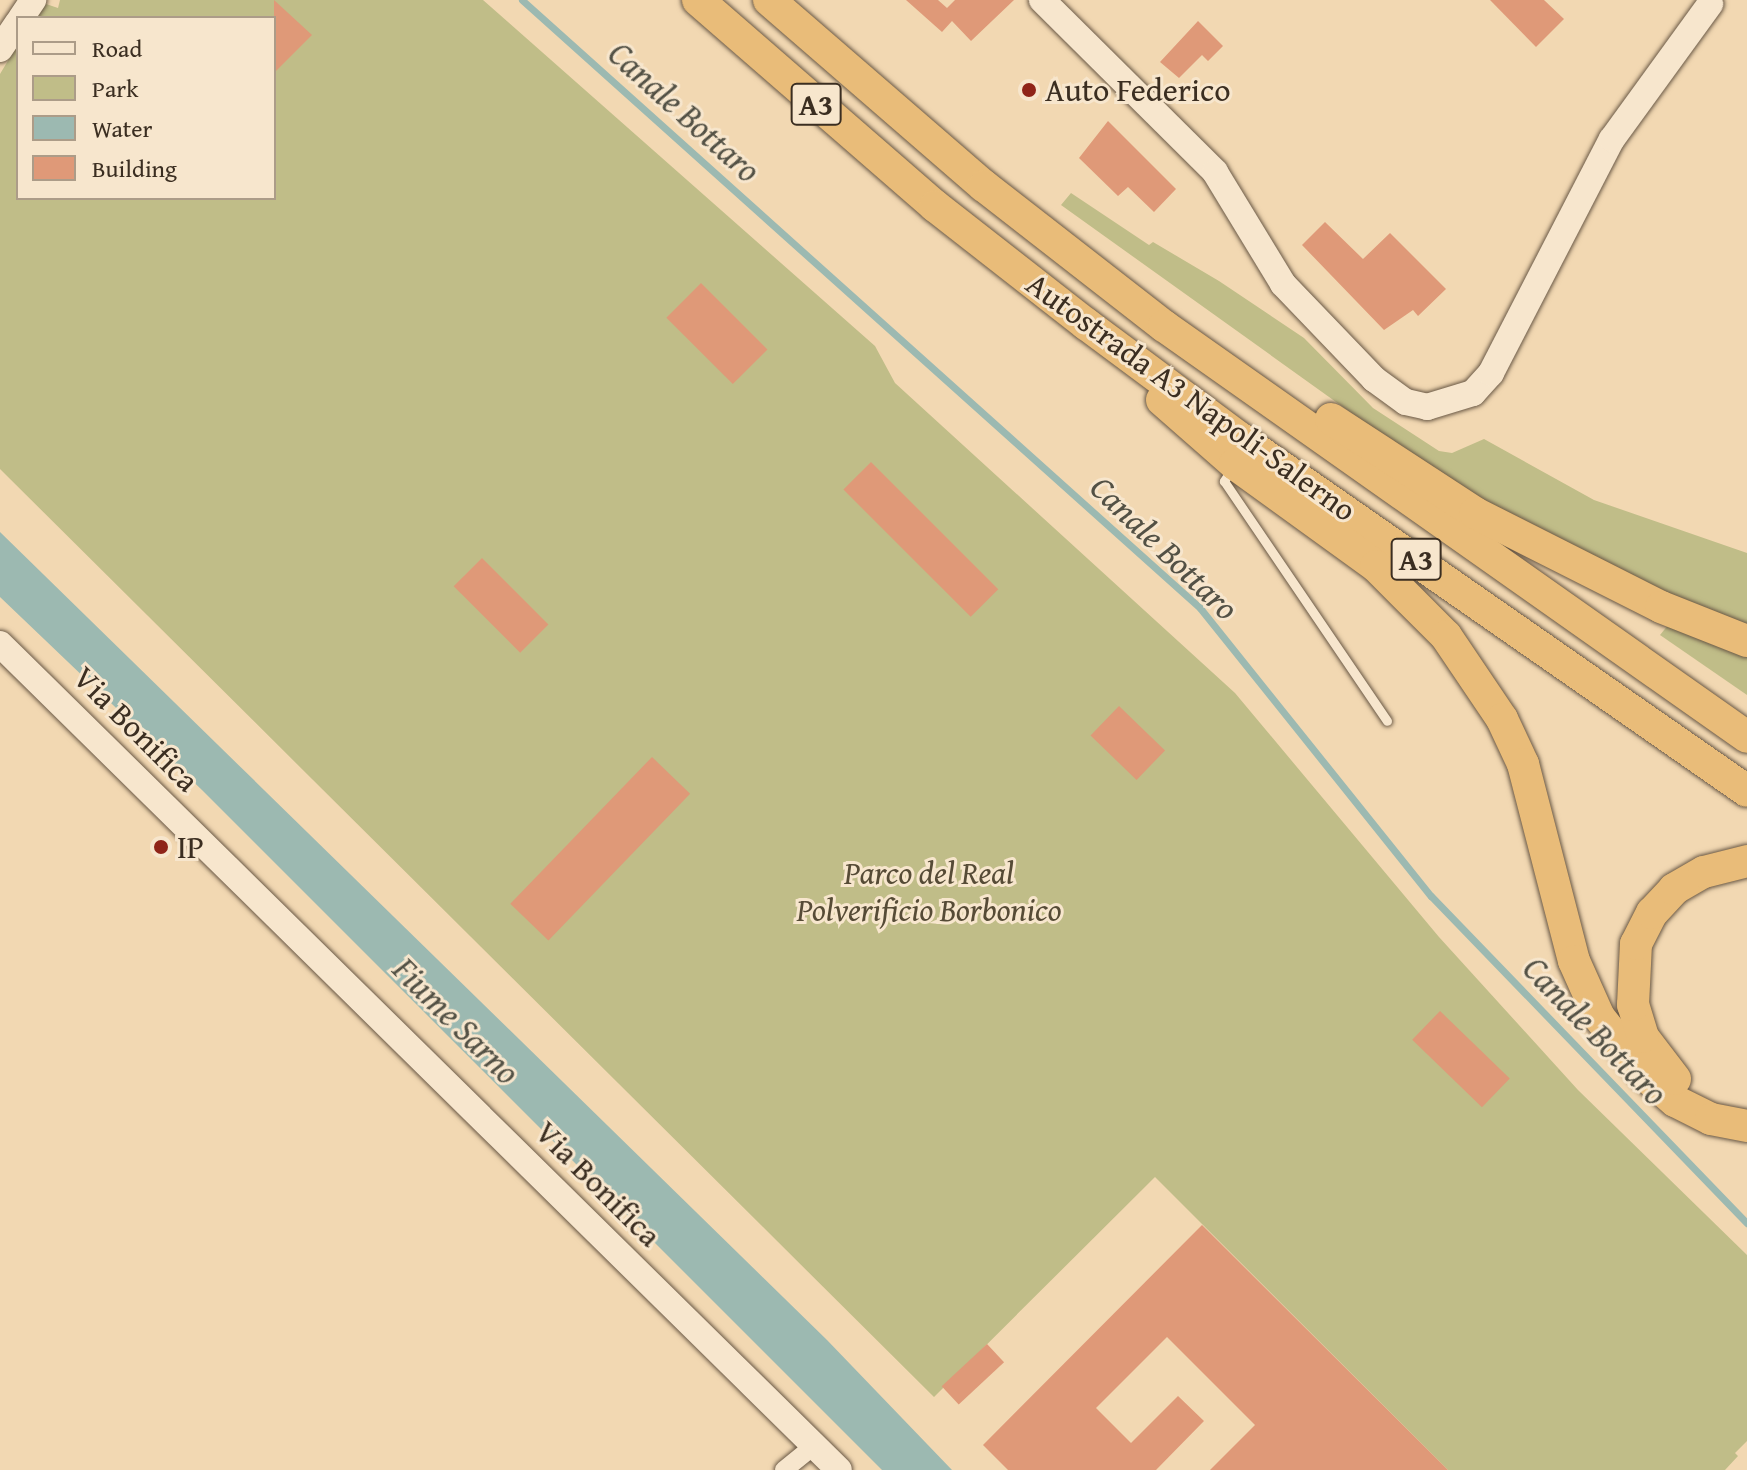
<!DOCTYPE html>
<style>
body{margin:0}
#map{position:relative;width:1747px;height:1470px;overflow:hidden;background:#f2d8b2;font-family:"Gentium Book Plus",serif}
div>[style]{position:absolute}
.green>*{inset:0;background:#c0bd88}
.water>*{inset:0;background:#9cb9b1}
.stream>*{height:7px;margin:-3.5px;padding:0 3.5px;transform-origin:3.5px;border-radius:3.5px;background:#9cb9b1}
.building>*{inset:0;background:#df9978;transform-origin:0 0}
.roads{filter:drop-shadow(0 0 2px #695845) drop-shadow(0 0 2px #695845)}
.lane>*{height:9px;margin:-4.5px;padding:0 4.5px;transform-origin:4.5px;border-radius:4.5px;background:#f7e6cd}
.street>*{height:18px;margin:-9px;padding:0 9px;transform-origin:9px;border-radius:9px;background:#f7e6cd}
.secondary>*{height:26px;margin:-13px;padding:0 13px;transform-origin:13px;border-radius:13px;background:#f7e6cd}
.highway>*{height:32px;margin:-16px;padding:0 16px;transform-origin:16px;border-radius:16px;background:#e9bc79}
.dots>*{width:22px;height:22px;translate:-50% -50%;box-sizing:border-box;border:4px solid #f7e6cd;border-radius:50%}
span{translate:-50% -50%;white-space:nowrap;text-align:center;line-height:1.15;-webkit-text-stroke:6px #f7e6cd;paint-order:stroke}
.shield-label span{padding:2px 6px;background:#f7e6cd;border:2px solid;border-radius:6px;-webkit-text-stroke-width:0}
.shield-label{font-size:30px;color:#3b2e21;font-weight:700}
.poi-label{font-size:32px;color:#3b2e21}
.left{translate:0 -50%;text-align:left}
.street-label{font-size:32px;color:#3b2e21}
.park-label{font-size:32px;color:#564b36;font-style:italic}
.water-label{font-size:34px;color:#535145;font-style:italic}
.legend{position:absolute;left:16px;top:16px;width:260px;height:184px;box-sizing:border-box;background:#f7e6cd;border:2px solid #ac9c88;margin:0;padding:10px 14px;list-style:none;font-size:24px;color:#3b2e21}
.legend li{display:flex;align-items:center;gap:16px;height:40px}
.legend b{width:40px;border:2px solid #ac9c88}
</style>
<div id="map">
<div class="green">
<div style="clip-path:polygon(60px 0,483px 0,875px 346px,895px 383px,1235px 693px,1439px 937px,1578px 1090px,1747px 1255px,1747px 1441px,1735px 1453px,1738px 1456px,1725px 1470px,1448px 1470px,1155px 1177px,934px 1397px,0 469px,0 74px,18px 44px,18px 198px,274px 198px,274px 18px,36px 18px,46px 4px,58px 8px)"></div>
<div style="clip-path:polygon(1071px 193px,1149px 245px,1153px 242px,1219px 281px,1304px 338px,1373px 408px,1439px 451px,1452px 453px,1484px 439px,1594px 500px,1747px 553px,1747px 627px,1689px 604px,1452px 485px,1061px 205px)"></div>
<div style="clip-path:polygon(1669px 624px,1747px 654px,1747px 695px,1660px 635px)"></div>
</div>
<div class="water">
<div style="clip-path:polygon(0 532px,827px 1340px,952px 1470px,882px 1470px,202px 790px,0 597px)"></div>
</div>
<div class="stream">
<div style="left:522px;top:0;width:911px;rotate:41.88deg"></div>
<div style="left:1200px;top:608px;width:369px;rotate:51.3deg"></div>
<div style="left:1431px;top:896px;width:455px;rotate:46deg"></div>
</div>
<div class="building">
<div style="clip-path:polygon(274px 0,312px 35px,274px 73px)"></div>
<div style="clip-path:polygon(906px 0,938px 0,947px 8px,955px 0,1014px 0,971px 41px,952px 21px,942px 32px)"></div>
<div style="clip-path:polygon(1490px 0,1544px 0,1564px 19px,1536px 47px)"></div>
<div style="clip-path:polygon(1198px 21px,1223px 46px,1208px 61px,1202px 55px,1179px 78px,1160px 62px)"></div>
<div style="clip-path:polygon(1108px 121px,1176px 189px,1154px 212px,1128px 187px,1118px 196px,1079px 158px)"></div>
<div style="clip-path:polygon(1325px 222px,1363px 259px,1390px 233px,1446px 289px,1418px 316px,1413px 310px,1384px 330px,1302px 245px)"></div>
<div style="left:701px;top:283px;width:94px;height:49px;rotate:45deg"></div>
<div style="left:871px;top:462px;width:180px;height:39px;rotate:45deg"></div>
<div style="left:482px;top:558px;width:94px;height:40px;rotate:45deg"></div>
<div style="left:1119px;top:706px;width:64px;height:41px;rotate:44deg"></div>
<div style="left:652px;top:757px;width:53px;height:204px;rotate:44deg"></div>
<div style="left:1440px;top:1011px;width:97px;height:40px;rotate:44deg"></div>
<div style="clip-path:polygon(1202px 1225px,1448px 1470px,1210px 1470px,1255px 1425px,1167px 1337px,1096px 1408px,1131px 1443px,1178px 1396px,1204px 1421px,1156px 1470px,1008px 1470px,983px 1445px)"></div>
<div style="left:987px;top:1344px;width:25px;height:62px;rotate:47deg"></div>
</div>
<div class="roads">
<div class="lane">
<div style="left:1233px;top:467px;width:17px;rotate:123deg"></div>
<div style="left:1224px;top:481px;width:290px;rotate:55.8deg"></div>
</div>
<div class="street">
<div style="left:784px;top:1470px;width:38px;rotate:-39deg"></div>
</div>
<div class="secondary">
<div style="left:1042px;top:0;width:244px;rotate:44.8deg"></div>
<div style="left:1215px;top:172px;width:131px;rotate:58.7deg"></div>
<div style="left:1283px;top:284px;width:132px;rotate:46.2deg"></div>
<div style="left:1374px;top:379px;width:39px;rotate:36deg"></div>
<div style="left:1406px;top:402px;width:22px;rotate:13deg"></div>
<div style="left:1427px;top:407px;width:48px;rotate:-16.9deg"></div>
<div style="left:1473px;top:393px;width:27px;rotate:-48deg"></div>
<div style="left:1491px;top:373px;width:263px;rotate:-62.7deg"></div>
<div style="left:1612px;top:139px;width:167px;rotate:-54deg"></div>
<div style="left:21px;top:18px;width:22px;rotate:-56deg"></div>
<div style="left:0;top:49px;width:32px;rotate:-56deg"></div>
<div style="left:0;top:644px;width:1177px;rotate:44.55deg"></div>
</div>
<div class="highway">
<div style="left:698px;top:0;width:314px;rotate:41deg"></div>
<div style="left:935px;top:206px;width:192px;rotate:38deg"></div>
<div style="left:1086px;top:324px;width:193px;rotate:36.6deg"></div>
<div style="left:1241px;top:439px;width:616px;rotate:34.82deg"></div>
<div style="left:769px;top:0;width:284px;rotate:40.9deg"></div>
<div style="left:984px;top:186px;width:228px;rotate:37.9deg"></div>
<div style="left:1164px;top:326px;width:713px;rotate:35.18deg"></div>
<div style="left:1162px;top:400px;width:97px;rotate:41.2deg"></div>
<div style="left:1235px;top:464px;width:174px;rotate:35.9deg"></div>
<div style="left:1376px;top:566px;width:99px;rotate:45deg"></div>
<div style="left:1446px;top:636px;width:100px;rotate:56deg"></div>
<div style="left:1502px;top:719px;width:50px;rotate:65deg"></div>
<div style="left:1523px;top:764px;width:203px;rotate:75.5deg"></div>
<div style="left:1574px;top:961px;width:61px;rotate:65.9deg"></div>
<div style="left:1599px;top:1017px;width:73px;rotate:51.7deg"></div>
<div style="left:1644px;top:1074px;width:41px;rotate:41.1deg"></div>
<div style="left:1675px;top:1101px;width:40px;rotate:26.6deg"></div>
<div style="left:1711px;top:1119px;width:37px;rotate:11deg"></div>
<div style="left:1331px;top:419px;width:172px;rotate:33.1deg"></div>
<div style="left:1475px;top:513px;width:208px;rotate:26.8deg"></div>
<div style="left:1661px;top:607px;width:92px;rotate:21.6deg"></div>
<div style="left:1675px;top:1079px;width:53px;rotate:-127.3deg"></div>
<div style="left:1643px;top:1037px;width:34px;rotate:-107deg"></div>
<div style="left:1633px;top:1005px;width:61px;rotate:-87.2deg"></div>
<div style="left:1636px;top:944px;width:35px;rotate:-63deg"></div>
<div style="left:1652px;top:913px;width:33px;rotate:-47deg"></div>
<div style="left:1674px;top:889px;width:34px;rotate:-30deg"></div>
<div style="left:1704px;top:872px;width:44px;rotate:-14.3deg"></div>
</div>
</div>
<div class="dots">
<div style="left:1029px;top:90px;background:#8f2418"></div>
<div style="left:161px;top:847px;background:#8f2418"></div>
</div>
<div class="shield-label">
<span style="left:816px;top:104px">A3</span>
<span style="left:1416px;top:559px">A3</span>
</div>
<div class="poi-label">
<span class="left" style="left:1045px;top:90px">Auto Federico</span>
<span class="left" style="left:177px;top:847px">IP</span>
</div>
<div class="street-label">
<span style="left:1191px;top:397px;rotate:36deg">Autostrada A3 Napoli-Salerno</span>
<span style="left:136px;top:729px;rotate:45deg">Via Bonifica</span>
<span style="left:598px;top:1184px;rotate:45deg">Via Bonifica</span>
</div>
<div class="park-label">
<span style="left:929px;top:892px">Parco del Real<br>Polverificio Borbonico</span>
</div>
<div class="water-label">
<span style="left:685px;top:111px;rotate:42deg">Canale Bottaro</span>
<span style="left:1165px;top:547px;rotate:44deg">Canale Bottaro</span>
<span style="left:457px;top:1020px;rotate:45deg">Fiume Sarno</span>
<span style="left:1596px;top:1030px;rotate:46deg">Canale Bottaro</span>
</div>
<ul class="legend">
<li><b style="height:10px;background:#f7e6cd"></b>Road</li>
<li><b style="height:22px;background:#c0bd88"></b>Park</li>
<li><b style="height:22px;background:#9cb9b1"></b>Water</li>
<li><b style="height:22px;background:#df9978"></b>Building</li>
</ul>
</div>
